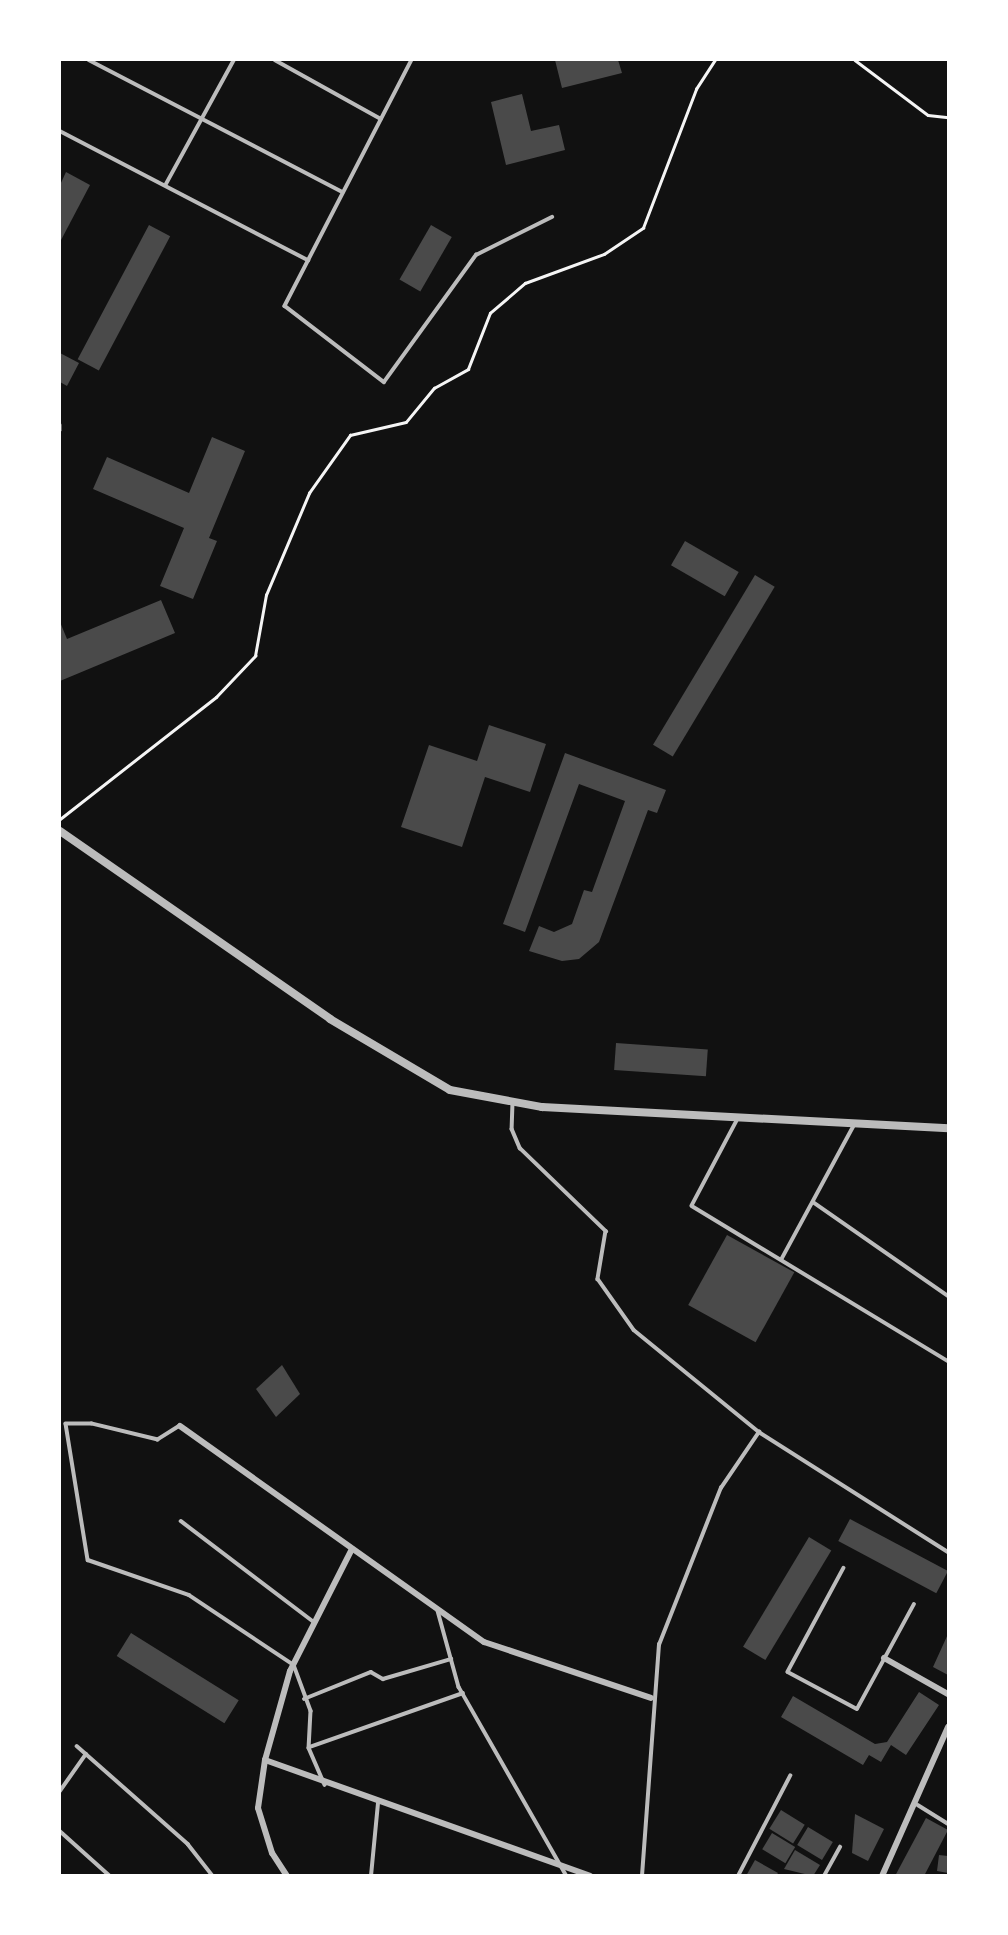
<!DOCTYPE html>
<style>
body{margin:0}
#map{position:relative;width:1008px;height:1935px;overflow:hidden;background:#111;font-family:Overpass,sans-serif}
div>[style]{position:absolute}
.building>*{inset:0;background:#4a4a4a;transform-origin:0 0}
.path>*{height:2.5px;margin:-1.25px;padding:0 1.25px;transform-origin:1.25px;border-radius:1.25px;background:#f5f5f5}
.service>*{height:3.5px;margin:-1.75px;padding:0 1.75px;transform-origin:1.75px;border-radius:1.75px;background:#bcbcbc}
.minor>*{height:6px;margin:-3px;padding:0 3px;transform-origin:3px;border-radius:3px;background:#bcbcbc}
.tertiary>*{height:8px;margin:-4px;padding:0 4px;transform-origin:4px;border-radius:4px;background:#bcbcbc}
span{translate:-50% -50%;white-space:nowrap;text-align:center;line-height:1.15;-webkit-text-stroke:7px #fff;paint-order:stroke}
.frame{position:absolute;inset:0;border:61px solid #fff;pointer-events:none}
</style>
<div id="map">
<div class="building">
<div style="clip-path:polygon(555px 60px,618px 60px,622px 73px,562px 88px)"></div>
<div style="clip-path:polygon(522px 94px,531px 131px,559px 125px,565px 150px,506px 165px,491px 102px)"></div>
<div style="clip-path:polygon(66px 172px,90px 185px,60px 242px,60px 185px)"></div>
<div style="left:149px;top:225px;width:24px;height:152px;rotate:28deg"></div>
<div style="left:431px;top:225px;width:24px;height:63px;rotate:30deg"></div>
<div style="clip-path:polygon(60px 353px,79px 363px,67px 386px,60px 382px)"></div>
<div style="clip-path:polygon(212px 437px,245px 451px,209px 538px,217px 541px,193px 599px,160px 586px,184px 528px,93px 489px,107px 457px,189px 493px)"></div>
<div style="left:685px;top:541px;width:62px;height:28px;rotate:30deg"></div>
<div style="left:755px;top:575px;width:23px;height:198px;rotate:31deg"></div>
<div style="clip-path:polygon(161px 600px,175px 633px,60px 681px,60px 622px,67px 639px)"></div>
<div style="clip-path:polygon(489px 725px,546px 744px,530px 792px,485px 777px,462px 847px,401px 827px,429px 745px,477px 761px)"></div>
<div style="clip-path:polygon(565px 753px,666px 790px,657px 813px,648px 810px,599px 942px,579px 959px,562px 961px,529px 951px,539px 926px,554px 932px,572px 924px,584px 890px,592px 892px,625px 801px,579px 784px,525px 932px,503px 924px)"></div>
<div style="left:616px;top:1043px;width:92px;height:27px;rotate:4deg"></div>
<div style="left:727px;top:1235px;width:77px;height:80px;rotate:29deg"></div>
<div style="clip-path:polygon(282px 1365px,300px 1394px,276px 1417px,256px 1389px)"></div>
<div style="left:850px;top:1519px;width:111px;height:25px;rotate:28deg"></div>
<div style="left:809px;top:1537px;width:26px;height:128px;rotate:31deg"></div>
<div style="left:131px;top:1633px;width:127px;height:27px;rotate:32deg"></div>
<div style="clip-path:polygon(948px 1634px,948px 1675px,933px 1667px)"></div>
<div style="clip-path:polygon(919px 1692px,939px 1705px,906px 1755px,891px 1745px,881px 1762px,869px 1755px,863px 1765px,781px 1717px,793px 1696px,875px 1744px,887px 1742px)"></div>
<div style="left:781px;top:1810px;width:28px;height:22px;rotate:32deg"></div>
<div style="clip-path:polygon(855px 1814px,884px 1829px,868px 1861px,852px 1853px)"></div>
<div style="clip-path:polygon(926px 1818px,948px 1830px,924px 1876px,895px 1876px)"></div>
<div style="left:808px;top:1827px;width:29px;height:21px;rotate:31deg"></div>
<div style="left:772px;top:1833px;width:27px;height:19px;rotate:31deg"></div>
<div style="clip-path:polygon(795px 1850px,820px 1865px,813px 1876px,784px 1869px)"></div>
<div style="clip-path:polygon(939px 1855px,948px 1856px,948px 1873px,937px 1871px)"></div>
<div style="clip-path:polygon(755px 1860px,778px 1873px,776px 1876px,746px 1876px)"></div>
</div>
<div class="path">
<div style="left:855px;top:60px;width:91px;rotate:37deg"></div>
<div style="left:928px;top:115px;width:20px;rotate:6deg"></div>
<div style="left:60px;top:819px;width:198px;rotate:-38deg"></div>
<div style="left:216px;top:697px;width:57px;rotate:-46.4deg"></div>
<div style="left:255px;top:656px;width:62px;rotate:-79.8deg"></div>
<div style="left:266px;top:595px;width:111px;rotate:-67.1deg"></div>
<div style="left:309px;top:493px;width:71px;rotate:-54.7deg"></div>
<div style="left:350px;top:435px;width:57px;rotate:-13.1deg"></div>
<div style="left:406px;top:422px;width:44px;rotate:-50.5deg"></div>
<div style="left:434px;top:388px;width:39px;rotate:-29deg"></div>
<div style="left:468px;top:369px;width:60px;rotate:-68.6deg"></div>
<div style="left:490px;top:313px;width:46px;rotate:-40.6deg"></div>
<div style="left:525px;top:283px;width:84px;rotate:-20.2deg"></div>
<div style="left:604px;top:254px;width:47px;rotate:-33.7deg"></div>
<div style="left:643px;top:228px;width:149px;rotate:-69.1deg"></div>
<div style="left:696px;top:89px;width:35px;rotate:-57deg"></div>
</div>
<div class="service">
<div style="left:89px;top:60px;width:286px;rotate:27.5deg"></div>
<div style="left:275px;top:60px;width:121px;rotate:29.1deg"></div>
<div style="left:412px;top:60px;width:277px;rotate:117.3deg"></div>
<div style="left:285px;top:306px;width:125px;rotate:37.5deg"></div>
<div style="left:384px;top:382px;width:157px;rotate:-54.1deg"></div>
<div style="left:476px;top:255px;width:85px;rotate:-26.6deg"></div>
<div style="left:60px;top:131px;width:280px;rotate:27.5deg"></div>
<div style="left:166px;top:184px;width:141px;rotate:-61.3deg"></div>
<div style="left:60px;top:425px;width:5px;rotate:90deg"></div>
<div style="left:513px;top:1103px;width:26px;rotate:92deg"></div>
<div style="left:512px;top:1129px;width:21px;rotate:67deg"></div>
<div style="left:520px;top:1148px;width:120px;rotate:44deg"></div>
<div style="left:606px;top:1231px;width:49px;rotate:99.5deg"></div>
<div style="left:598px;top:1279px;width:62px;rotate:54.8deg"></div>
<div style="left:634px;top:1330px;width:161px;rotate:39.2deg"></div>
<div style="left:759px;top:1432px;width:224px;rotate:32.4deg"></div>
<div style="left:738px;top:1119px;width:98px;rotate:117.9deg"></div>
<div style="left:692px;top:1206px;width:299px;rotate:31.2deg"></div>
<div style="left:813px;top:1202px;width:165px;rotate:34.8deg"></div>
<div style="left:781px;top:1260px;width:156px;rotate:-61.6deg"></div>
<div style="left:180px;top:1426px;width:26px;rotate:148deg"></div>
<div style="left:158px;top:1440px;width:68px;rotate:-166.4deg"></div>
<div style="left:92px;top:1424px;width:26px;rotate:180deg"></div>
<div style="left:66px;top:1424px;width:138px;rotate:80.8deg"></div>
<div style="left:88px;top:1560px;width:107px;rotate:19.1deg"></div>
<div style="left:189px;top:1595px;width:126px;rotate:33.7deg"></div>
<div style="left:294px;top:1665px;width:49px;rotate:69.7deg"></div>
<div style="left:311px;top:1711px;width:37px;rotate:93deg"></div>
<div style="left:309px;top:1748px;width:40px;rotate:66.6deg"></div>
<div style="left:181px;top:1521px;width:167px;rotate:37.2deg"></div>
<div style="left:844px;top:1568px;width:118px;rotate:118.3deg"></div>
<div style="left:788px;top:1672px;width:78px;rotate:28.2deg"></div>
<div style="left:857px;top:1709px;width:119px;rotate:-61.5deg"></div>
<div style="left:438px;top:1611px;width:79px;rotate:74.6deg"></div>
<div style="left:459px;top:1687px;width:218px;rotate:60.3deg"></div>
<div style="left:304px;top:1699px;width:72px;rotate:-21.9deg"></div>
<div style="left:371px;top:1672px;width:14px;rotate:30deg"></div>
<div style="left:383px;top:1679px;width:71px;rotate:-16.4deg"></div>
<div style="left:77px;top:1746px;width:148px;rotate:41.4deg"></div>
<div style="left:188px;top:1844px;width:41px;rotate:52deg"></div>
<div style="left:310px;top:1747px;width:162px;rotate:-19.4deg"></div>
<div style="left:60px;top:1791px;width:45px;rotate:-54.9deg"></div>
<div style="left:918px;top:1805px;width:36px;rotate:32deg"></div>
<div style="left:60px;top:1831px;width:67px;rotate:42deg"></div>
<div style="left:371px;top:1876px;width:73px;rotate:-84.5deg"></div>
<div style="left:642px;top:1876px;width:232px;rotate:-85.8deg"></div>
<div style="left:659px;top:1645px;width:169px;rotate:-68.5deg"></div>
<div style="left:721px;top:1488px;width:68px;rotate:-55.8deg"></div>
<div style="left:738px;top:1876px;width:113px;rotate:-62.5deg"></div>
<div style="left:824px;top:1876px;width:33px;rotate:-61deg"></div>
</div>
<div class="minor">
<div style="left:180px;top:1426px;width:373px;rotate:35.4deg"></div>
<div style="left:484px;top:1642px;width:176px;rotate:18.5deg"></div>
<div style="left:884px;top:1658px;width:73px;rotate:29.4deg"></div>
<div style="left:265px;top:1760px;width:345px;rotate:19.6deg"></div>
<div style="left:287px;top:1876px;width:27px;rotate:-123deg"></div>
<div style="left:272px;top:1853px;width:47px;rotate:-107.3deg"></div>
<div style="left:258px;top:1808px;width:49px;rotate:-81.7deg"></div>
<div style="left:265px;top:1760px;width:92px;rotate:-74.3deg"></div>
<div style="left:290px;top:1671px;width:137px;rotate:-63.1deg"></div>
<div style="left:882px;top:1876px;width:163px;rotate:-66.1deg"></div>
</div>
<div class="tertiary">
<div style="left:60px;top:831px;width:329px;rotate:34.8deg"></div>
<div style="left:330px;top:1019px;width:139px;rotate:30.6deg"></div>
<div style="left:450px;top:1090px;width:94px;rotate:10.5deg"></div>
<div style="left:542px;top:1107px;width:407px;rotate:3deg"></div>
</div>
<div class="frame"></div>
</div>
